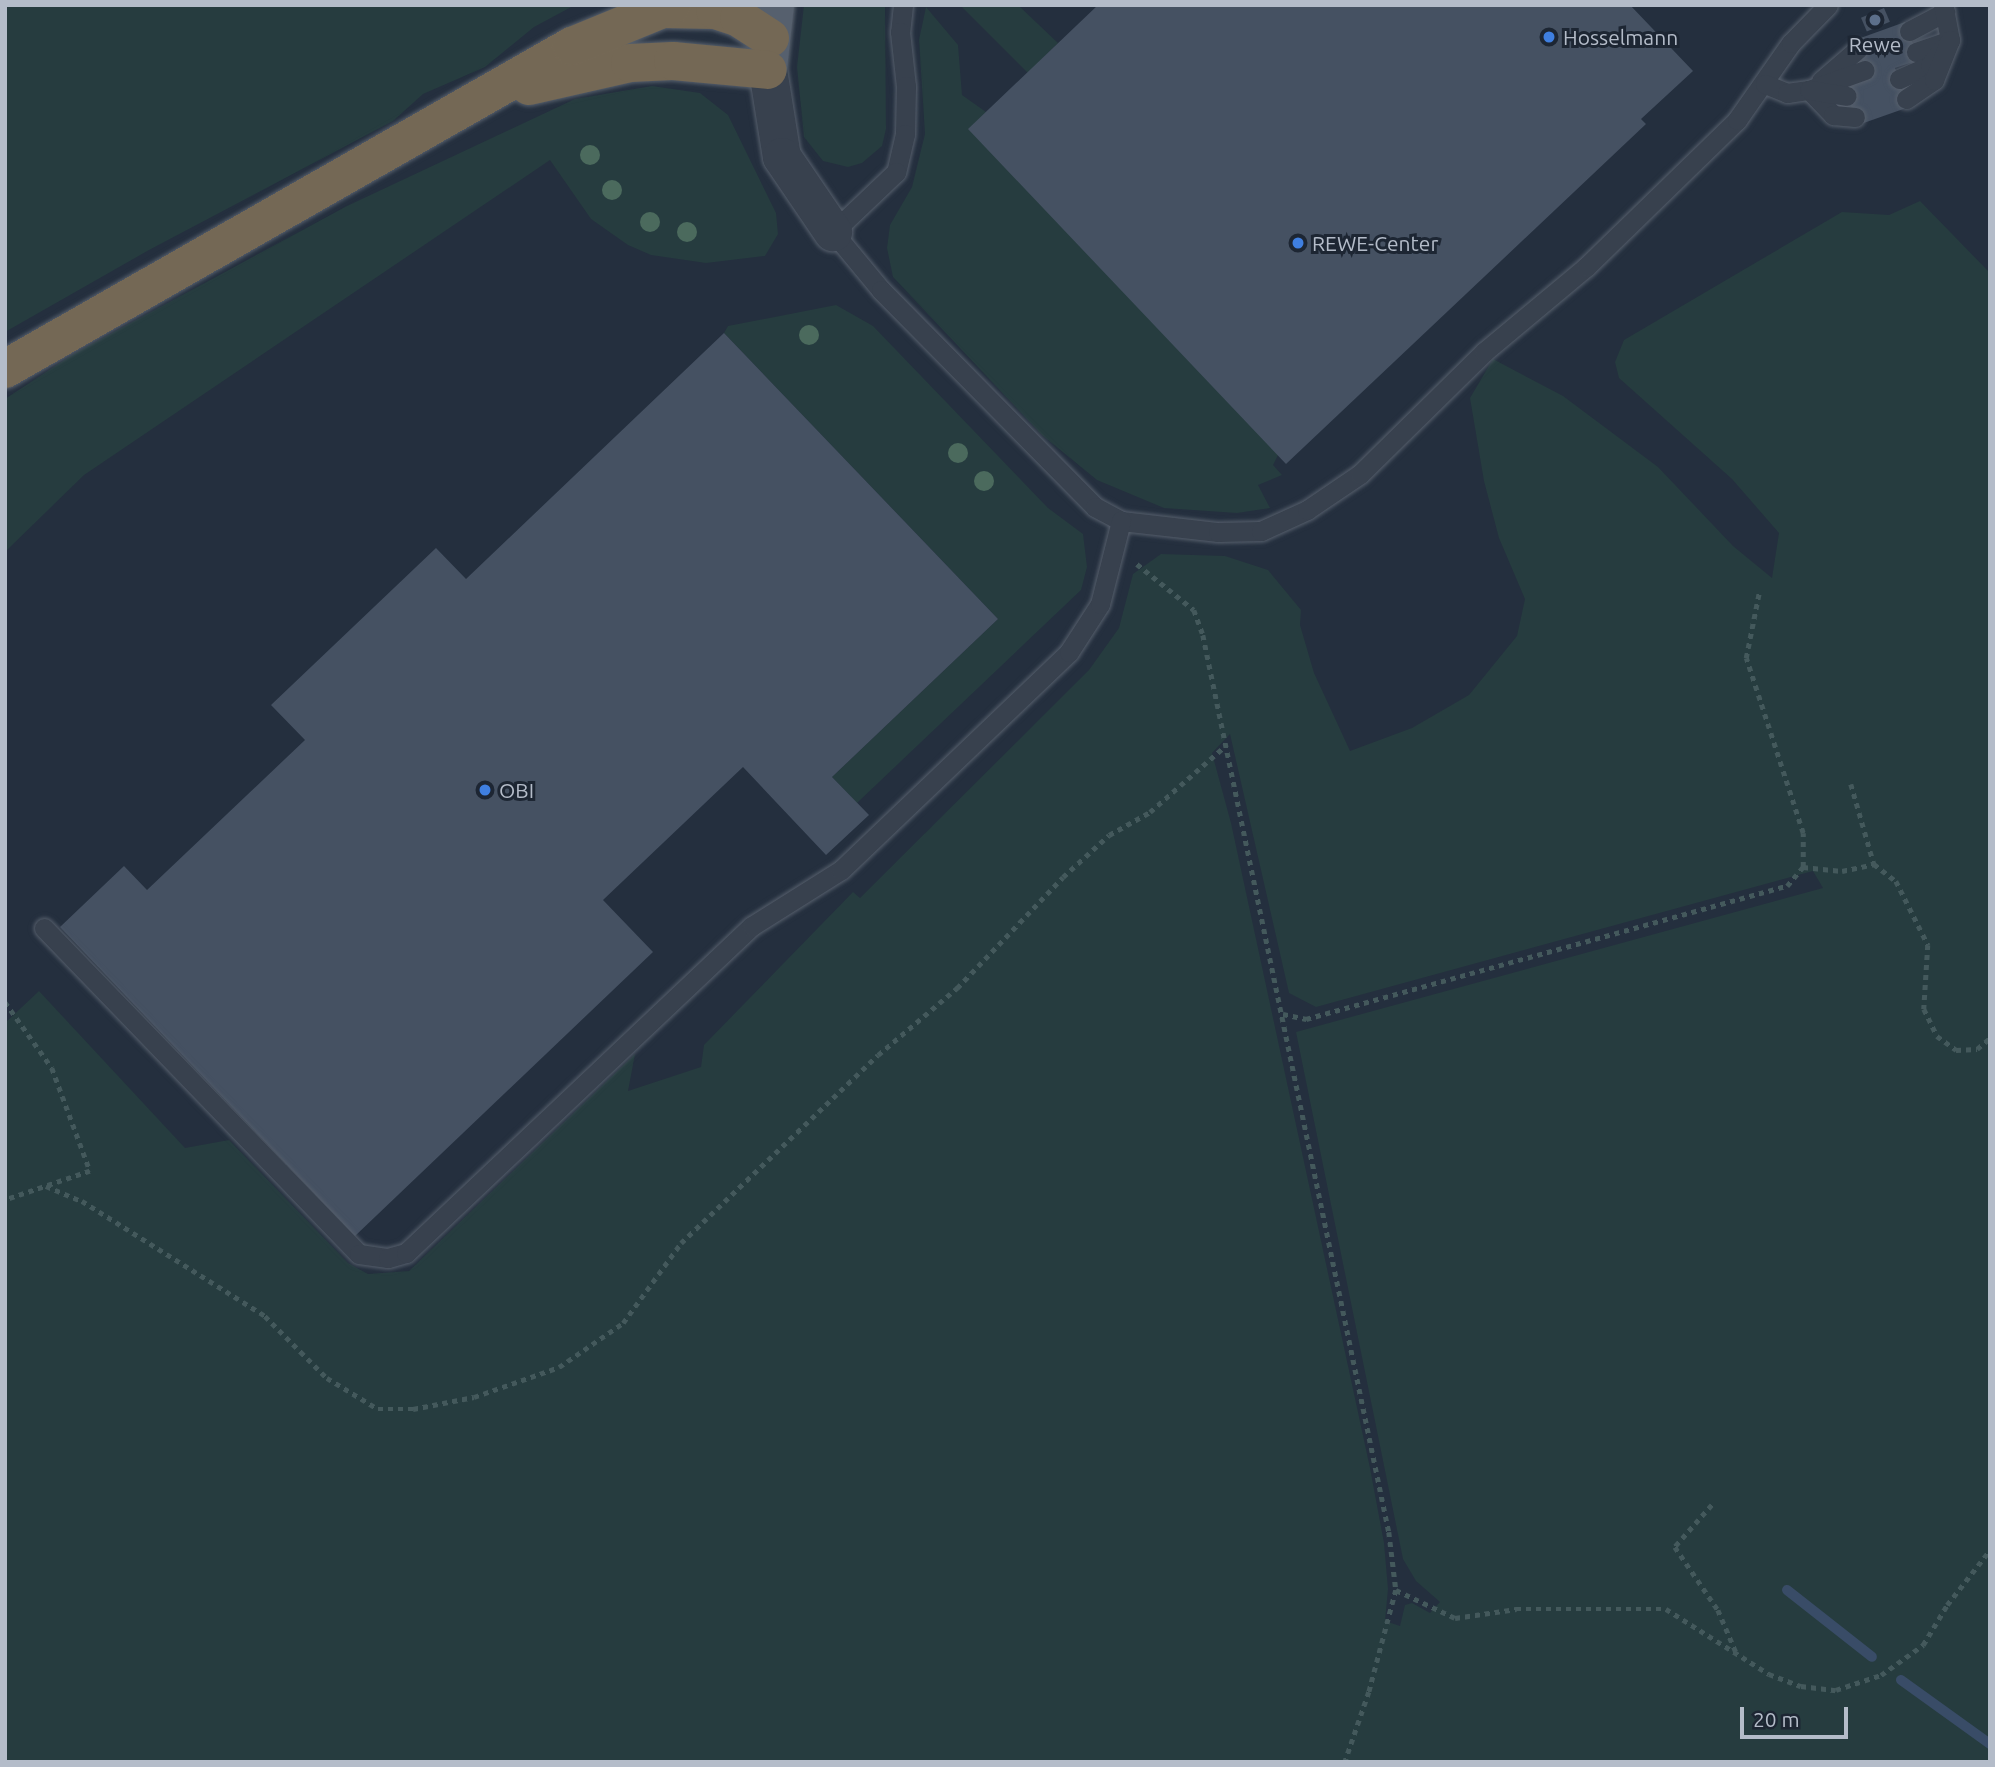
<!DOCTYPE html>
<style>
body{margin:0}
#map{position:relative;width:1995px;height:1767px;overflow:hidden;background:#242f3e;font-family:Ubuntu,sans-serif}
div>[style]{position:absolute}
.green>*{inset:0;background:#263c3f}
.stream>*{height:10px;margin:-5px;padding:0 5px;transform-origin:5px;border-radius:5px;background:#394c67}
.building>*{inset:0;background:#455162;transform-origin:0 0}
.path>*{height:4.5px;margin-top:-2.25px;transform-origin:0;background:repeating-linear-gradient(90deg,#44595c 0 5px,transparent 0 10px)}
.roads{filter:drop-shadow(0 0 2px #565f6c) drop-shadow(0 0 2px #565f6c)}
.lane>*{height:19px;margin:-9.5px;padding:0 9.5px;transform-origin:9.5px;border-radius:9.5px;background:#38414e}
.street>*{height:38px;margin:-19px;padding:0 19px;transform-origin:19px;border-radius:19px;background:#38414e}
.primary>*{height:38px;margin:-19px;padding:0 19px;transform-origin:19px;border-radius:19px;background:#56606e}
.highway>*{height:38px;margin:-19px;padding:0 19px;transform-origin:19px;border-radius:19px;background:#746855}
.trees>*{width:20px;height:20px;margin:-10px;border-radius:50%;background:#4b6a5d}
.dots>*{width:19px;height:19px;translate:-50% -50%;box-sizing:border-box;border:4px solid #1d2633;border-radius:50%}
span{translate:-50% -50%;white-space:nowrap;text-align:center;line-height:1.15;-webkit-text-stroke:6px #1d2633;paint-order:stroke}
.poi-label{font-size:21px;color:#b4bcc9}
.left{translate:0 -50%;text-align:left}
.frame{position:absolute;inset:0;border:7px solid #b4bcc9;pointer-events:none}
.scale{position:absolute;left:1740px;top:1707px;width:108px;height:32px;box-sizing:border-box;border:4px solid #b4bcc9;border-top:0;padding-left:9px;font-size:21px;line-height:24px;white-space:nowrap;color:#b4bcc9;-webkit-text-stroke:5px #1d2633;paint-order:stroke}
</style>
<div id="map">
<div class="green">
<div style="clip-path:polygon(5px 5px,575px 5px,534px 27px,485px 67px,423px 94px,393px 121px,149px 250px,5px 332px)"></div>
<div style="clip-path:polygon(804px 5px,885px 5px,886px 129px,882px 146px,862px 163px,848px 167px,823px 161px,804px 137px,797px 67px)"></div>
<div style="clip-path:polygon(960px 5px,1018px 5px,1058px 43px,1028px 73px)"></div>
<div style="clip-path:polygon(926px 7px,958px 45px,962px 95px,986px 112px,1278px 455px,1273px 465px,1282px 475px,1258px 485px,1270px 508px,1237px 513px,1164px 508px,1097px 480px,1042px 435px,893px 277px,887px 248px,890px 225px,912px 187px,925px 134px,919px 40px)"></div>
<div style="clip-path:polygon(652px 86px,700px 93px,728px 115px,776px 213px,778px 234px,765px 256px,706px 263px,651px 255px,628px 245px,591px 219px,550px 160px,84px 475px,5px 552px,5px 399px,75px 353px,347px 206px,575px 99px)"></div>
<div style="clip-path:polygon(evenodd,1920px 201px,1990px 273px,1990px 1762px,5px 1762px,5px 1023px,39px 991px,185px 1148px,229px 1140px,348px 1263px,368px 1274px,409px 1271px,635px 1054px,628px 1091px,701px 1067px,704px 1045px,853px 892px,860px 898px,1089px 670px,1119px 628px,1133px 574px,1161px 554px,1225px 556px,1268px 570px,1301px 610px,1300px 625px,1314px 673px,1350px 751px,1412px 728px,1469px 695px,1517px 636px,1525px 599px,1499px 538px,1484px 481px,1470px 398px,1493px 359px,1563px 396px,1658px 467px,1733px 546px,1772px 578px,1779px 533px,1732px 479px,1619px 378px,1615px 362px,1624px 340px,1842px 212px,1889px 215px,1920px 201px,1230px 734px,1289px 993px,1316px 1007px,1813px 871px,1823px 888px,1296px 1032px,1403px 1559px,1416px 1581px,1440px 1602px,1430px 1613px,1412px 1603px,1405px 1605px,1400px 1626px,1385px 1621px,1388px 1589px,1384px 1543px,1370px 1468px,1231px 823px,1212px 753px,1230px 734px)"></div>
<div style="clip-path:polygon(836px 305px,873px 326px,1048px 508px,1083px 534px,1087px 567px,1081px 590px,857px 803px,832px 777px,998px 619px,724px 333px,728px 326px)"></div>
</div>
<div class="stream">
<div style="left:1787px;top:1590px;width:108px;rotate:38.2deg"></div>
<div style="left:1901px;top:1680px;width:110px;rotate:35.7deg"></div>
</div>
<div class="building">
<div style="clip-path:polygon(1098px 5px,1630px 5px,1693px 71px,1641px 119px,1646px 124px,1286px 464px,968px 129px)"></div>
<div style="left:1884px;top:8px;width:15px;height:25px;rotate:67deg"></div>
<div style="clip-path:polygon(1905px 22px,1919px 60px,1895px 68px,1909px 107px,1858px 125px,1844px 87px,1869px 78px,1855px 40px)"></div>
<div style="clip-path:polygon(724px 333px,998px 619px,832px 777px,869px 815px,826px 855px,743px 767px,603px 900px,653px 952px,355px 1236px,60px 927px,124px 866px,147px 890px,305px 740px,271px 705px,436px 548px,466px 579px)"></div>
</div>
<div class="path">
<div style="left:1137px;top:564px;width:73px;rotate:38.9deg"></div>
<div style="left:1194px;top:610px;width:27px;rotate:70deg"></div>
<div style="left:1203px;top:635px;width:916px;rotate:78.29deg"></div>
<div style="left:1389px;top:1532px;width:58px;rotate:83.1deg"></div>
<div style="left:1396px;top:1590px;width:106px;rotate:104.8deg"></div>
<div style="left:1369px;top:1692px;width:74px;rotate:108.9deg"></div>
<div style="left:1851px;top:784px;width:83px;rotate:74deg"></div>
<div style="left:1874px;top:864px;width:28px;rotate:38deg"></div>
<div style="left:1896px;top:881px;width:72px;rotate:63.4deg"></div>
<div style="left:1928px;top:945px;width:64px;rotate:93.6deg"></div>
<div style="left:1924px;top:1009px;width:30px;rotate:64deg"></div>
<div style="left:1937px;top:1036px;width:24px;rotate:36deg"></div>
<div style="left:1956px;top:1050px;width:21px;rotate:-3deg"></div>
<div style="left:1977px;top:1049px;width:17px;rotate:-40deg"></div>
<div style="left:1803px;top:867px;width:39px;rotate:6deg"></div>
<div style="left:1842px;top:871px;width:33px;rotate:-12deg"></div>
<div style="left:5px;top:1002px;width:81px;rotate:54.5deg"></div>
<div style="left:52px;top:1068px;width:110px;rotate:69.7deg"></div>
<div style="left:90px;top:1171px;width:90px;rotate:161.2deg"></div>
<div style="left:1283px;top:1014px;width:24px;rotate:12deg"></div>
<div style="left:1306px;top:1019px;width:499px;rotate:-15.5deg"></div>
<div style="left:1787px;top:886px;width:25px;rotate:-50deg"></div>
<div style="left:1803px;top:867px;width:34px;rotate:-90deg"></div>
<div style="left:1803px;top:833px;width:184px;rotate:-108deg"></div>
<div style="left:1746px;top:658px;width:66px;rotate:-78.7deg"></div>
<div style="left:46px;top:1186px;width:39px;rotate:23deg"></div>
<div style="left:82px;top:1201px;width:216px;rotate:32.1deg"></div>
<div style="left:265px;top:1316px;width:88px;rotate:45deg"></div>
<div style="left:327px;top:1378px;width:60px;rotate:31.3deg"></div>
<div style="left:378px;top:1409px;width:35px"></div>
<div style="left:413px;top:1409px;width:62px;rotate:-11.1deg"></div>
<div style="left:474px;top:1397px;width:90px;rotate:-19.4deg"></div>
<div style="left:559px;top:1367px;width:78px;rotate:-34.5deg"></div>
<div style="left:623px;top:1323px;width:99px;rotate:-54.1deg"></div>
<div style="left:681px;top:1243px;width:272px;rotate:-43.7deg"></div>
<div style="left:878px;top:1055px;width:104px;rotate:-40.3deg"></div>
<div style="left:957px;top:988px;width:153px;rotate:-46.3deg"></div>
<div style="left:1063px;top:877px;width:62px;rotate:-42.4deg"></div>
<div style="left:1109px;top:835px;width:47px;rotate:-29.3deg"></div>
<div style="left:1150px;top:812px;width:98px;rotate:-41.3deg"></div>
<div style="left:1712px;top:1505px;width:56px;rotate:131.4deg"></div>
<div style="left:1675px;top:1547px;width:76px;rotate:55.7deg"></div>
<div style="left:1718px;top:1610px;width:46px;rotate:66.8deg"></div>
<div style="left:1396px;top:1590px;width:65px;rotate:25.4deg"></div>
<div style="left:1455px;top:1618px;width:62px;rotate:-8.4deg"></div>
<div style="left:1516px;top:1609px;width:150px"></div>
<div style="left:1666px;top:1609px;width:122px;rotate:32.3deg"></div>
<div style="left:1769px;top:1674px;width:34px;rotate:21deg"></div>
<div style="left:1801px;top:1686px;width:35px;rotate:7deg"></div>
<div style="left:1836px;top:1690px;width:47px;rotate:-18.4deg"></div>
<div style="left:1881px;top:1675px;width:52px;rotate:-35.5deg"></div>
<div style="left:1923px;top:1645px;width:47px;rotate:-59deg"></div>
<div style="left:1947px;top:1605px;width:70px;rotate:-52deg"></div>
</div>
<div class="roads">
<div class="lane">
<div style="left:903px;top:5px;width:27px;rotate:96deg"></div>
<div style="left:900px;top:32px;width:54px;rotate:83.7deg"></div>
<div style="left:906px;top:86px;width:48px;rotate:91.2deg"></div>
<div style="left:905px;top:134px;width:39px;rotate:103deg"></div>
<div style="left:896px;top:172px;width:87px;rotate:136.4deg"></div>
<div style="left:833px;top:232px;width:75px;rotate:50.4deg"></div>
<div style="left:881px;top:290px;width:305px;rotate:45.4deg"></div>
<div style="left:1095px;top:507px;width:30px;rotate:28deg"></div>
<div style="left:1121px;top:521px;width:98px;rotate:6.5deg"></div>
<div style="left:1218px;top:532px;width:43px;rotate:-1.3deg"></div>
<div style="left:1261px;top:531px;width:51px;rotate:-24.5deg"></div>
<div style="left:1307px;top:510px;width:64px;rotate:-34.2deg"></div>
<div style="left:1360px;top:474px;width:174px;rotate:-44.5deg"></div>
<div style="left:1484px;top:352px;width:133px;rotate:-39.8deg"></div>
<div style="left:1586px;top:267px;width:211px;rotate:-44.2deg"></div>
<div style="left:1737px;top:120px;width:94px;rotate:-55deg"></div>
<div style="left:1791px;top:43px;width:53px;rotate:-45.8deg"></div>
<div style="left:1909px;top:31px;width:41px;rotate:-27.8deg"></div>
<div style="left:1916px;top:52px;width:36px;rotate:-19deg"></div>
<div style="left:1950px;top:40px;width:36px;rotate:-101deg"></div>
<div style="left:1899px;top:79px;width:34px;rotate:-24deg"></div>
<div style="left:1930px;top:65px;width:20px;rotate:-53deg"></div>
<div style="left:1821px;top:81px;width:49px;rotate:-40.9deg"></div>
<div style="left:1765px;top:84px;width:24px;rotate:22deg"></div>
<div style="left:1787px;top:93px;width:22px;rotate:-8deg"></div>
<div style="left:1809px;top:90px;width:59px;rotate:-19.7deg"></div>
<div style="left:1809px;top:90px;width:35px;rotate:46deg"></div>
<div style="left:1833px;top:115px;width:22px;rotate:5deg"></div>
<div style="left:1810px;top:90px;width:37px;rotate:9deg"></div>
<div style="left:1906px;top:99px;width:34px;rotate:-34deg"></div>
<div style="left:1934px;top:80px;width:43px;rotate:-68.2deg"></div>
<div style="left:44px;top:928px;width:453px;rotate:46deg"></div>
<div style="left:359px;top:1254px;width:29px;rotate:8deg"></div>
<div style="left:388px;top:1258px;width:19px;rotate:-16deg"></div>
<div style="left:406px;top:1253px;width:476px;rotate:-43.4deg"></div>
<div style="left:752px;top:926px;width:105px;rotate:-32.2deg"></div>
<div style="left:841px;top:870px;width:315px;rotate:-43.7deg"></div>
<div style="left:1069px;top:652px;width:57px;rotate:-57.1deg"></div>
<div style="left:1100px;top:604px;width:86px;rotate:-75.8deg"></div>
</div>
<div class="street">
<div style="left:768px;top:70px;width:88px;rotate:80.9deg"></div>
<div style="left:782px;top:157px;width:91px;rotate:55.8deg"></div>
</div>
<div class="primary">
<div style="left:768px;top:68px;width:63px;rotate:-83.7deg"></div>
</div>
<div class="highway">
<div style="left:661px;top:9px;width:54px;rotate:1.1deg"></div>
<div style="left:715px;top:10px;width:25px;rotate:18deg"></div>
<div style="left:739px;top:18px;width:37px;rotate:33deg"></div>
<div style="left:529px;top:86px;width:104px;rotate:-12.8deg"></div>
<div style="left:630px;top:63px;width:43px;rotate:-2.7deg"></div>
<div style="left:673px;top:61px;width:95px;rotate:5.4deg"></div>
<div style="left:5px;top:369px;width:653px;rotate:-29.67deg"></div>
<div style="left:572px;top:46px;width:108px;rotate:-22.3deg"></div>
</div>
</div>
<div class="trees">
<div style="left:590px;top:155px"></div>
<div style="left:612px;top:190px"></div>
<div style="left:650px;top:222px"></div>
<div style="left:687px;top:232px"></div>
<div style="left:809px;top:335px"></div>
<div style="left:958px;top:453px"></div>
<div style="left:984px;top:481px"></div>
</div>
<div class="dots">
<div style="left:1875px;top:20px;background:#5c6f8a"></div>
<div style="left:1549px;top:37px;background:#3f7fe0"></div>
<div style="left:1298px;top:243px;background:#3f7fe0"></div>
<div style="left:485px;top:790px;background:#3f7fe0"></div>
</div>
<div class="poi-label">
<span class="left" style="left:1563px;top:37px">Hosselmann</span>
<span style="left:1875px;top:44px">Rewe</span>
<span class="left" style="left:1312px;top:243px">REWE-Center</span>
<span class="left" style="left:499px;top:790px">OBI</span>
</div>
<div class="frame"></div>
<div class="scale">20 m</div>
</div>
